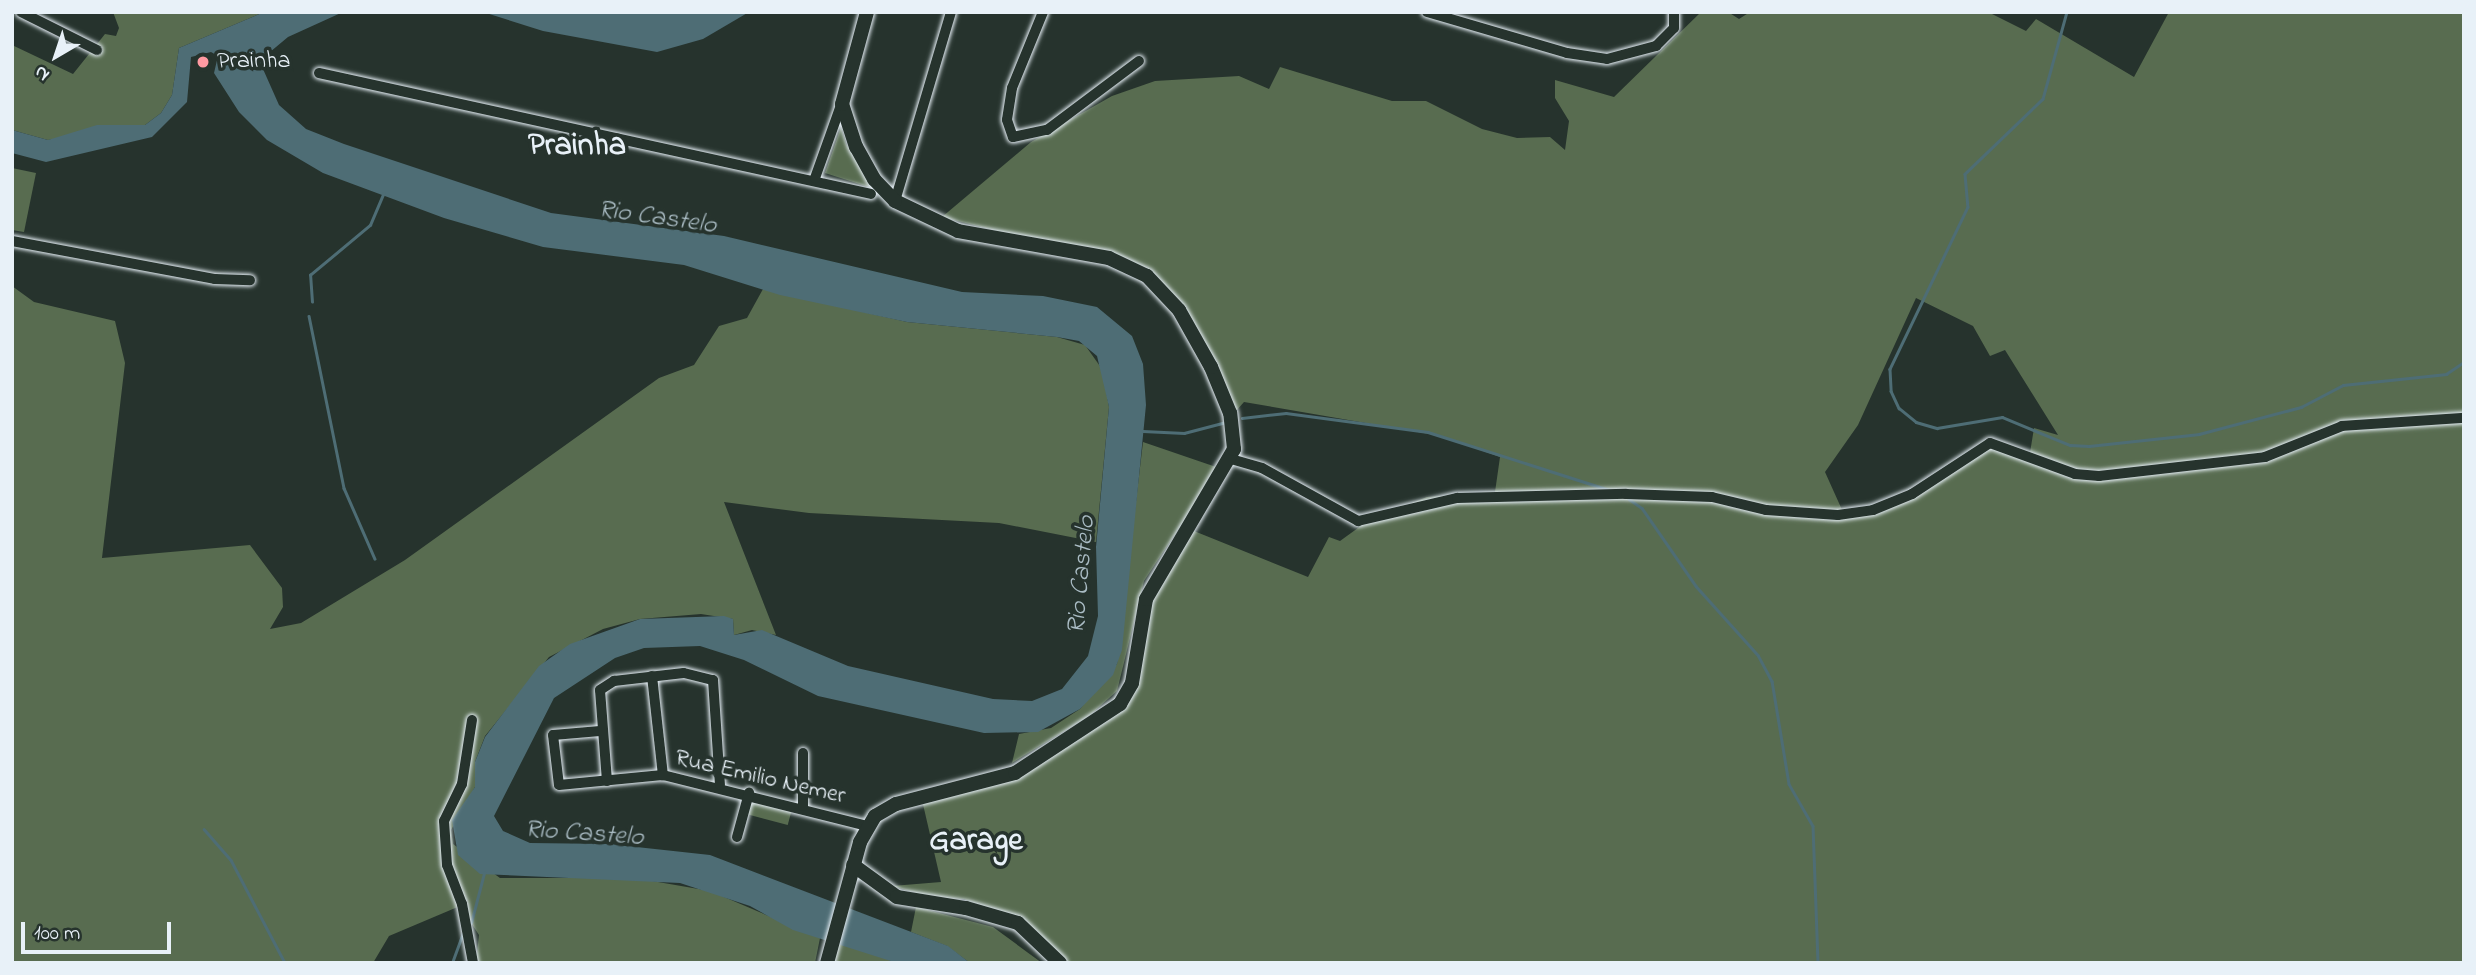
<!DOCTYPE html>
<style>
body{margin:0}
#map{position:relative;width:2476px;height:975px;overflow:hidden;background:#26332d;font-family:"Indie Flower",sans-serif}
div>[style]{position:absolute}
.green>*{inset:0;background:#586c50;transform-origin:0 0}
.water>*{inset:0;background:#4e6d75}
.stream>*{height:2.5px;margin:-1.25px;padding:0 1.25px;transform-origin:1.25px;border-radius:1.25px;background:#4e6d75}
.roads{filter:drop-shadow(0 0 2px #e8f1f8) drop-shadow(0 0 2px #e8f1f8)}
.street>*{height:10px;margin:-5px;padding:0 5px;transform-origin:5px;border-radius:5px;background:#26332d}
.secondary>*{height:14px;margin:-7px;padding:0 7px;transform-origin:7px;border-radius:7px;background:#26332d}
.dots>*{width:19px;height:19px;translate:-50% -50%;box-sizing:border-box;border:4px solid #26332d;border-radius:50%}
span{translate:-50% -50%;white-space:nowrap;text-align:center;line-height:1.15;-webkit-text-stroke:7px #26332d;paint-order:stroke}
.poi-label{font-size:24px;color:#e8f1f8}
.left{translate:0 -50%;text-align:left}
.street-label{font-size:24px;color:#e8f1f8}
.water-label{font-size:26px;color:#aabcc4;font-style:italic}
.district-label{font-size:32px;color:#e8f1f8;font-weight:700}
.frame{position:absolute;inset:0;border:14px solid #e8f1f8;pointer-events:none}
.north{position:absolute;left:21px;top:21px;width:70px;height:70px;-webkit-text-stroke:5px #26332d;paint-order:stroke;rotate:219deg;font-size:19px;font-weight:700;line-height:28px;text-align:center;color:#e8f1f8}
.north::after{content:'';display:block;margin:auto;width:24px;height:32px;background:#e8f1f8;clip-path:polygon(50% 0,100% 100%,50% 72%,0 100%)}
.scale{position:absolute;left:21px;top:922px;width:150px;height:32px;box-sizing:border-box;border:4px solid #e8f1f8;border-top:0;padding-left:9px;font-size:21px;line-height:24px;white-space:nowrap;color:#e8f1f8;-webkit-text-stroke:5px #26332d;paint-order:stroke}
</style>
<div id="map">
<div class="green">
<div style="clip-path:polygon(113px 12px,264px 12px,179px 48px,172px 95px,161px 113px,145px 125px,48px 140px,12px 130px,12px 45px,73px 74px,105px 34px,116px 36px,119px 28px)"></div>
<div style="clip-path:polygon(evenodd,1701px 12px,1728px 12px,1739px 19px,1750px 12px,1988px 12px,2026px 31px,2036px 19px,2134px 77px,2169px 12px,2464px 12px,2464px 963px,1064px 963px,1005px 914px,964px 899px,934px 898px,892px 886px,941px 882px,922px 800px,995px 785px,1062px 750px,1121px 710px,1144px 651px,1153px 599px,1194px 531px,1308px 577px,1329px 537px,1340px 541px,1369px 520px,1427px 497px,1495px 492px,1500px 457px,1441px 436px,1244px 402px,1236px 411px,1173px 295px,1147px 269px,942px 217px,1031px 142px,1112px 96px,1155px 81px,1239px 76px,1269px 89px,1280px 67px,1392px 101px,1426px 101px,1482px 129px,1517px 138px,1550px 137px,1565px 150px,1569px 121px,1555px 98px,1555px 80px,1614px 97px,1701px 12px,1916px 298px,1973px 326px,1990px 356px,2005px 350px,2058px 435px,2034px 428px,2029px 459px,1983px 442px,1894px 502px,1843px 512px,1825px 472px,1858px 425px,1916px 298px)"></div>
<div style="clip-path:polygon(841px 127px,846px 144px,875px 189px,825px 173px)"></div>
<div style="clip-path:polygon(12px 168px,36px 173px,24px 232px,12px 230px)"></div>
<div style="clip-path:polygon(12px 286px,34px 302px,115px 321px,125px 363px,102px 558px,250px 545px,282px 588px,283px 607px,270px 629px,301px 623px,405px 560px,659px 378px,694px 365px,719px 326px,747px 318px,763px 289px,907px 322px,1057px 337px,1085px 345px,1102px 369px,1109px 407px,1096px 542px,999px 523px,809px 513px,724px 502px,776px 635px,752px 630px,734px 635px,733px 619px,701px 614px,640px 619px,603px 629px,549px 657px,485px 736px,475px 762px,475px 787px,451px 830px,453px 844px,500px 878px,635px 878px,710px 891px,820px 938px,815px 963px,476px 963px,479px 935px,460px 906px,389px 936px,373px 963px,12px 963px)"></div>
<div style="clip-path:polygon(1143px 442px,1219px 468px,1144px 581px,1117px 691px,1089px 716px,1012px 763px,1019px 734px,1051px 728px,1080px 709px,1117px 664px)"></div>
<div style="left:752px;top:800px;width:41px;height:15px;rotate:15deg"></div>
<div style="clip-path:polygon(916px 907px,993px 927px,1042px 963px,970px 963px,947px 946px,911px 932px)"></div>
<div style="clip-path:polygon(838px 942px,884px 958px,897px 963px,830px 963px)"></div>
</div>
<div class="water">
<div style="clip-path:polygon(264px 12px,343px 12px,288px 37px,270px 52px,263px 69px,279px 105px,306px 129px,344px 144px,551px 213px,724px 236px,962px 292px,1043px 296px,1097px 307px,1132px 336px,1143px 364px,1146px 405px,1122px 650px,1113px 675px,1080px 709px,1038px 732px,984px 733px,818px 696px,744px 660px,700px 646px,644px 648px,615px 658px,554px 698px,494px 816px,503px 831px,530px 843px,609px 844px,710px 855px,948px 946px,970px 963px,897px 963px,793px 930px,750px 906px,680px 883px,480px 874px,458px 855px,452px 820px,475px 787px,475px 762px,485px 737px,539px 666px,570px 644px,640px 619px,724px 616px,733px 619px,734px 635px,762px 630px,848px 666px,993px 699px,1032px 701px,1062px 689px,1088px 656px,1098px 616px,1096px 547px,1109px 407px,1097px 356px,1079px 341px,1057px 337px,907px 322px,780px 295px,684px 265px,543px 247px,444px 218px,323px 173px,267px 140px,239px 112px,214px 73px,218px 56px,211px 52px,191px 57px,187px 102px,152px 137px,46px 162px,12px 153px,12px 130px,48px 140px,97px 125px,145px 125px,161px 113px,172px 95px,179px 48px)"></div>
<div style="clip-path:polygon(483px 12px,749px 12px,703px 39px,657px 52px,543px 31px)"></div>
</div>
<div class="stream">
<div style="left:2067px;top:12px;width:90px;rotate:105.4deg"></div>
<div style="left:2043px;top:99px;width:108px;rotate:136.1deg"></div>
<div style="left:1965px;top:174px;width:33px;rotate:85deg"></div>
<div style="left:1968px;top:207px;width:180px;rotate:115.7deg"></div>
<div style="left:1890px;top:369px;width:22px;rotate:87deg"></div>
<div style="left:1891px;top:391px;width:19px;rotate:65deg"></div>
<div style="left:1899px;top:408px;width:22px;rotate:39deg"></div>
<div style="left:1916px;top:422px;width:22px;rotate:16deg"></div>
<div style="left:1937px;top:428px;width:66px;rotate:-9.6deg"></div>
<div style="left:2002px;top:417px;width:74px;rotate:22.4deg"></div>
<div style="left:2070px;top:445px;width:19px;rotate:3deg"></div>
<div style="left:2089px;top:446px;width:111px;rotate:-6.2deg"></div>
<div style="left:2199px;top:434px;width:106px;rotate:-14.8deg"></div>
<div style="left:2301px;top:407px;width:47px;rotate:-27.6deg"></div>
<div style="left:2343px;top:385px;width:104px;rotate:-6.1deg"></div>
<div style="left:2446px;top:374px;width:22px;rotate:-34deg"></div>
<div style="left:312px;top:302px;width:27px;rotate:-94deg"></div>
<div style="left:310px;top:275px;width:78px;rotate:-39.8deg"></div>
<div style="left:370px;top:225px;width:34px;rotate:-67deg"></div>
<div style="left:309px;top:316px;width:176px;rotate:78.5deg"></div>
<div style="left:344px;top:488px;width:77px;rotate:66.4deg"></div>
<div style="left:1242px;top:418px;width:44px;rotate:-6.5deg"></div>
<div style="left:1286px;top:413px;width:143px;rotate:7.6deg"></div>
<div style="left:1428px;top:432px;width:191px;rotate:17.7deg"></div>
<div style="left:1143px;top:431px;width:41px;rotate:2.8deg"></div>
<div style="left:1184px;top:433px;width:43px;rotate:-14.7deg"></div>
<div style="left:1629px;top:499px;width:16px;rotate:35deg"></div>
<div style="left:1642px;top:508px;width:95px;rotate:55.3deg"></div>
<div style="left:1696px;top:586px;width:93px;rotate:48.1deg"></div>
<div style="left:1758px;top:655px;width:30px;rotate:62deg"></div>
<div style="left:1772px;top:681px;width:104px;rotate:80.6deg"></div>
<div style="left:1789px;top:784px;width:48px;rotate:60.3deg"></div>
<div style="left:1813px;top:826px;width:137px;rotate:87.9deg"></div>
<div style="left:204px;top:829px;width:41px;rotate:48.9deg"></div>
<div style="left:231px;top:860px;width:116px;rotate:62.3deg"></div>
<div style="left:471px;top:923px;width:52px;rotate:-75.4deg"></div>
<div style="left:452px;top:963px;width:32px;rotate:-70deg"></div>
</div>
<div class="roads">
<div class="street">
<div style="left:21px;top:12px;width:85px;rotate:26.6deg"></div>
<div style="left:1043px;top:12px;width:82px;rotate:112.2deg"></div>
<div style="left:1012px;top:88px;width:32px;rotate:99deg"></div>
<div style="left:1007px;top:120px;width:18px;rotate:71deg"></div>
<div style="left:1013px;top:137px;width:35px;rotate:-12deg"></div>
<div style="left:1047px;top:130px;width:115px;rotate:-36.9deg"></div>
<div style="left:1427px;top:12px;width:146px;rotate:16.3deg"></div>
<div style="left:1567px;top:53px;width:40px;rotate:8.5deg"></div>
<div style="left:1607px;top:59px;width:51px;rotate:-14.9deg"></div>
<div style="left:1656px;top:46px;width:25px;rotate:-45deg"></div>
<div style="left:1674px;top:28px;width:16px;rotate:-90deg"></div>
<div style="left:319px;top:73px;width:565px;rotate:12.36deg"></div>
<div style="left:815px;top:178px;width:77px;rotate:-70.4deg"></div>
<div style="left:895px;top:201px;width:197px;rotate:-73.5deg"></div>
<div style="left:12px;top:241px;width:207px;rotate:10.6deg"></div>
<div style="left:215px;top:279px;width:35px;rotate:2deg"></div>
<div style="left:1231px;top:459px;width:32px;rotate:16deg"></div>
<div style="left:1262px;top:468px;width:110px;rotate:28.9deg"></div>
<div style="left:1358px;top:521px;width:102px;rotate:-13.1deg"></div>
<div style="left:1457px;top:498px;width:169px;rotate:-1.4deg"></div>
<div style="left:1626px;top:494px;width:86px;rotate:2deg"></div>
<div style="left:1712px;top:497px;width:56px;rotate:13.5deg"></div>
<div style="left:1766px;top:510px;width:72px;rotate:4deg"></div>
<div style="left:1838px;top:515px;width:35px;rotate:-8deg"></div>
<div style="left:1873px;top:510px;width:42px;rotate:-22.3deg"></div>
<div style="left:1912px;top:494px;width:93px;rotate:-33.2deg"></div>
<div style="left:1990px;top:443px;width:90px;rotate:20deg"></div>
<div style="left:2075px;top:474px;width:24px;rotate:5deg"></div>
<div style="left:2099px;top:476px;width:167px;rotate:-6.5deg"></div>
<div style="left:2265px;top:457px;width:83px;rotate:-21.9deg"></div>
<div style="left:2342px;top:426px;width:122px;rotate:-3.8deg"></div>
<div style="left:652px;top:676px;width:100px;rotate:83.7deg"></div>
<div style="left:472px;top:720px;width:65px;rotate:98.9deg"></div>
<div style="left:462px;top:784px;width:41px;rotate:115.9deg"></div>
<div style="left:444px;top:821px;width:44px;rotate:86.1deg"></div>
<div style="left:447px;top:865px;width:42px;rotate:69deg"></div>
<div style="left:462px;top:904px;width:60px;rotate:79.4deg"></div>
<div style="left:600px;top:731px;width:47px;rotate:175.1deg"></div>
<div style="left:553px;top:735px;width:50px;rotate:83.2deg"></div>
<div style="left:559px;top:785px;width:104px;rotate:-5.5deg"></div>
<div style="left:663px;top:775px;width:210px;rotate:14deg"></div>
<div style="left:803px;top:753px;width:53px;rotate:90deg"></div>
<div style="left:607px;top:781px;width:91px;rotate:-94.4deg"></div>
<div style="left:600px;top:690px;width:17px;rotate:-33deg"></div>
<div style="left:614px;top:681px;width:70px;rotate:-6.5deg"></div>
<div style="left:684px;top:673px;width:30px;rotate:14deg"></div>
<div style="left:713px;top:680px;width:105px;rotate:86.2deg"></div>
<div style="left:737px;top:837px;width:46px;rotate:-74.7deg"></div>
</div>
<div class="secondary">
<div style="left:853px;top:865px;width:54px;rotate:36deg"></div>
<div style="left:897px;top:897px;width:70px;rotate:9.1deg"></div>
<div style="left:966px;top:908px;width:54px;rotate:16.1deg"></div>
<div style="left:1018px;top:923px;width:58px;rotate:43.6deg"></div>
<div style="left:827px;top:963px;width:125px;rotate:-74.7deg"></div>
<div style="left:860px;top:842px;width:30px;rotate:-60deg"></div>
<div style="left:875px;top:816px;width:24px;rotate:-30deg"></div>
<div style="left:896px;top:804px;width:123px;rotate:-14.6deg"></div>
<div style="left:1015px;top:773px;width:126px;rotate:-33.3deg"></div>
<div style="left:1120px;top:704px;width:24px;rotate:-60deg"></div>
<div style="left:1132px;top:683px;width:85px;rotate:-80.5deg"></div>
<div style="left:1146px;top:599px;width:174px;rotate:-59.6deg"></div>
<div style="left:1234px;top:449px;width:36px;rotate:-96deg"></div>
<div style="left:1230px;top:413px;width:50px;rotate:-112.4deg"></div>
<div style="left:1211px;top:367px;width:65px;rotate:-119.3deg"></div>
<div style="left:1179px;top:310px;width:47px;rotate:-133.3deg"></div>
<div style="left:1147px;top:276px;width:42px;rotate:-154.7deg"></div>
<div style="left:1109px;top:258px;width:153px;rotate:-169.9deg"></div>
<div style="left:958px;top:231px;width:70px;rotate:-154.5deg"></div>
<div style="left:895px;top:201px;width:30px;rotate:-134deg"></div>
<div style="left:874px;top:179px;width:37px;rotate:-119deg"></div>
<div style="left:856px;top:147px;width:45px;rotate:-108deg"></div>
<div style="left:842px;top:104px;width:95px;rotate:-74.8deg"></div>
</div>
</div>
<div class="dots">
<div style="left:203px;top:62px;background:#ff9aa2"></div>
</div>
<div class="poi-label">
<span class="left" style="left:217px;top:62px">Prainha</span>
</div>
<div class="street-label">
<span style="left:760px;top:778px;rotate:13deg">Rua Emilio Nemer</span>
</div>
<div class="water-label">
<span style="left:657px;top:219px;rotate:8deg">Rio Castelo</span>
<span style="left:1083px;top:575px;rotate:-85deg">Rio Castelo</span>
<span style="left:584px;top:835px;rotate:4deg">Rio Castelo</span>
</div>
<div class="district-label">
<span style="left:577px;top:147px">Prainha</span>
<span style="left:976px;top:842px">Garage</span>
</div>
<div class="frame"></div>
<div class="north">N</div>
<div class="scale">100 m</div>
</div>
